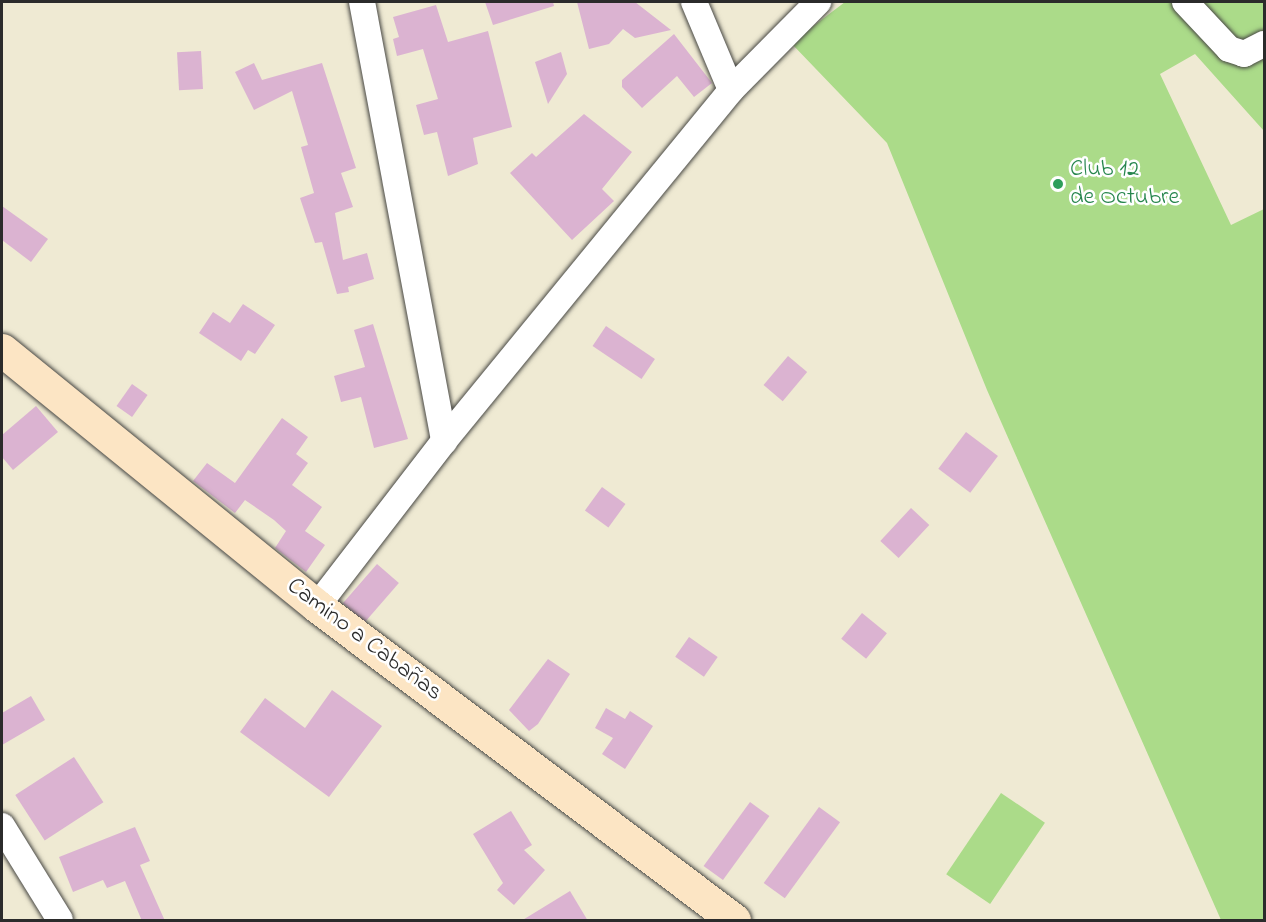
<!DOCTYPE html>
<meta charset="utf-8">
<style>
body{margin:0}
#map{position:relative;width:1266px;height:922px;overflow:hidden;background:#efead3;font-family:"Indie Flower",sans-serif}
div>[style]{position:absolute}
.green>*{inset:0;background:#abdb89;transform-origin:0 0}
.building>*{inset:0;background:#dbb3d1;transform-origin:0 0}
.roads{filter:drop-shadow(0 0 2px #484844) drop-shadow(0 0 2px #484844)}
.street>*{height:26px;margin:-13px;padding:0 13px;transform-origin:13px;border-radius:13px;background:#fff}
.secondary>*{height:33px;margin:-16.5px;padding:0 16.5px;transform-origin:16.5px;border-radius:16.5px;background:#fce5c4}
.dots>*{width:16px;height:16px;translate:-50% -50%;box-sizing:border-box;border:3px solid #fff;border-radius:50%}
span{translate:-50% -50%;white-space:nowrap;text-align:center;line-height:1.15;-webkit-text-stroke:5px #fff;paint-order:stroke}
.leisure-label{font-size:24px;color:#27864d}
.left{translate:0 -50%;text-align:left}
.street-label{font-size:24px;color:#2b2b2b}
.frame{position:absolute;inset:0;border:3px solid #2b2b2b;pointer-events:none}
</style>
<div id="map">
<div class="green">
<div style="clip-path:polygon(845px 2px,1264px 2px,1264px 131px,1195px 54px,1160px 74px,1231px 225px,1264px 209px,1264px 920px,1221px 920px,987px 390px,887px 143px,791px 43px)"></div>
<div style="left:1001px;top:793px;width:53px;height:98px;rotate:34deg"></div>
</div>
<div class="building">
<div style="clip-path:polygon(485px 2px,553px 2px,554px 6px,493px 25px)"></div>
<div style="clip-path:polygon(577px 2px,635px 2px,671px 30px,635px 38px,623px 29px,609px 44px,589px 49px)"></div>
<div style="clip-path:polygon(436px 5px,448px 42px,488px 31px,512px 127px,473px 138px,478px 164px,448px 176px,437px 132px,424px 135px,416px 105px,438px 99px,423px 49px,397px 56px,393px 39px,399px 37px,393px 17px)"></div>
<div style="clip-path:polygon(674px 34px,712px 83px,694px 97px,677px 76px,642px 108px,622px 87px,622px 80px)"></div>
<div style="left:201px;top:51px;width:38px;height:24px;rotate:87deg"></div>
<div style="clip-path:polygon(561px 52px,567px 74px,548px 104px,535px 62px)"></div>
<div style="clip-path:polygon(254px 63px,262px 80px,322px 63px,356px 168px,341px 173px,353px 207px,335px 213px,343px 260px,367px 253px,374px 279px,348px 287px,349px 292px,337px 294px,322px 242px,315px 243px,300px 198px,314px 193px,301px 147px,308px 145px,292px 91px,254px 110px,235px 72px)"></div>
<div style="clip-path:polygon(584px 114px,632px 152px,602px 189px,614px 201px,572px 240px,510px 173px,532px 153px,536px 157px)"></div>
<div style="clip-path:polygon(2px 206px,48px 239px,31px 262px,2px 240px)"></div>
<div style="clip-path:polygon(243px 304px,275px 325px,255px 354px,248px 350px,241px 361px,199px 333px,213px 312px,230px 323px)"></div>
<div style="clip-path:polygon(373px 324px,408px 439px,374px 448px,361px 397px,341px 402px,334px 376px,365px 367px,354px 330px)"></div>
<div style="left:606px;top:326px;width:59px;height:24px;rotate:34deg"></div>
<div style="left:788px;top:356px;width:25px;height:38px;rotate:40deg"></div>
<div style="left:132px;top:384px;width:19px;height:27px;rotate:35deg"></div>
<div style="clip-path:polygon(36px 406px,58px 432px,13px 470px,2px 457px,2px 435px)"></div>
<div style="clip-path:polygon(282px 418px,308px 437px,296px 454px,308px 463px,292px 485px,322px 507px,305px 531px,325px 545px,306px 572px,275px 548px,286px 531px,274px 520px,245px 500px,235px 513px,193px 481px,207px 463px,235px 483px)"></div>
<div style="left:966px;top:432px;width:40px;height:46px;rotate:37deg"></div>
<div style="left:602px;top:487px;width:29px;height:29px;rotate:36deg"></div>
<div style="left:911px;top:508px;width:25px;height:45px;rotate:43deg"></div>
<div style="left:377px;top:564px;width:29px;height:52px;rotate:41deg"></div>
<div style="left:862px;top:613px;width:32px;height:33px;rotate:39deg"></div>
<div style="left:689px;top:637px;width:35px;height:24px;rotate:35deg"></div>
<div style="clip-path:polygon(548px 659px,570px 674px,538px 724px,529px 731px,509px 710px)"></div>
<div style="clip-path:polygon(332px 690px,382px 726px,329px 797px,240px 732px,265px 698px,305px 728px)"></div>
<div style="clip-path:polygon(31px 696px,45px 720px,2px 745px,2px 713px)"></div>
<div style="clip-path:polygon(606px 708px,625px 719px,630px 711px,653px 726px,625px 769px,602px 754px,613px 738px,595px 728px)"></div>
<div style="left:74px;top:757px;width:54px;height:70px;rotate:57deg"></div>
<div style="left:750px;top:802px;width:24px;height:79px;rotate:36deg"></div>
<div style="left:819px;top:807px;width:26px;height:94px;rotate:36deg"></div>
<div style="clip-path:polygon(511px 811px,532px 845px,524px 850px,545px 870px,514px 905px,497px 890px,503px 883px,473px 834px)"></div>
<div style="clip-path:polygon(135px 827px,150px 861px,140px 865px,165px 921px,142px 921px,125px 881px,107px 888px,103px 880px,73px 892px,59px 857px)"></div>
<div style="clip-path:polygon(570px 891px,588px 921px,521px 921px)"></div>
</div>
<div class="roads">
<div class="street">
<div style="left:362px;top:2px;width:447px;rotate:79.4deg"></div>
<div style="left:694px;top:2px;width:95px;rotate:67.2deg"></div>
<div style="left:1185px;top:2px;width:64px;rotate:46.9deg"></div>
<div style="left:1229px;top:49px;width:16px;rotate:18deg"></div>
<div style="left:1244px;top:54px;width:22px;rotate:-27deg"></div>
<div style="left:317px;top:606px;width:208px;rotate:-52.4deg"></div>
<div style="left:444px;top:441px;width:453px;rotate:-50.7deg"></div>
<div style="left:731px;top:90px;width:124px;rotate:-45.3deg"></div>
<div style="left:2px;top:826px;width:110px;rotate:58.3deg"></div>
</div>
<div class="secondary">
<div style="left:2px;top:350px;width:406px;rotate:39.1deg"></div>
<div style="left:317px;top:606px;width:522px;rotate:36.98deg"></div>
</div>
</div>
<div class="dots">
<div style="left:1058px;top:184px;background:#2e9e5b"></div>
</div>
<div class="leisure-label">
<span class="left" style="left:1070px;top:184px">Club 12<br>de Octubre</span>
</div>
<div class="street-label">
<span style="left:364px;top:640px;rotate:37deg">Camino a Cabañas</span>
</div>
<div class="frame"></div>
</div>
